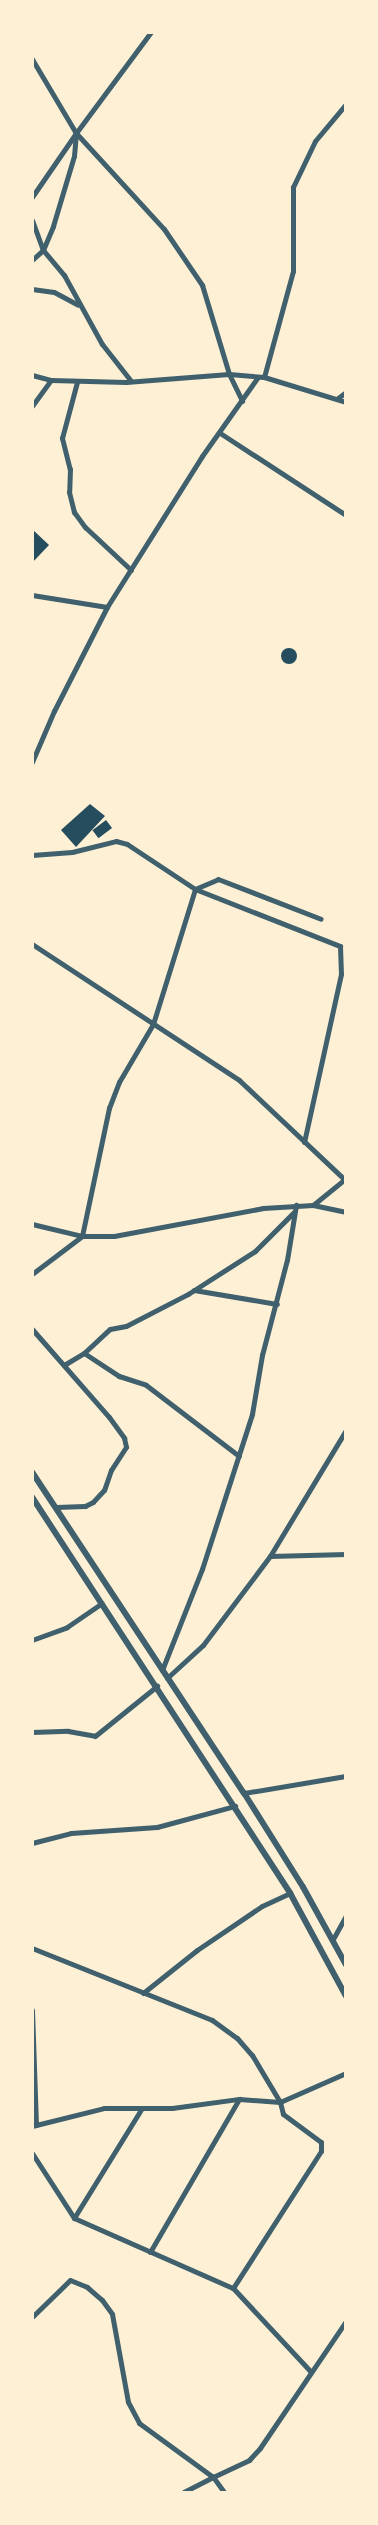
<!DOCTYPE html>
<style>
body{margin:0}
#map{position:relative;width:378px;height:2525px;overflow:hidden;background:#fdf0d5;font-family:"Fira Sans Condensed",sans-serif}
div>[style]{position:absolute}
.building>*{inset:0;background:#264d5e;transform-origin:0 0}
.round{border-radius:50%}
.minor>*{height:5px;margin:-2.5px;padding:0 2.5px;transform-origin:2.5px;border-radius:2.5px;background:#3f606c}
.tertiary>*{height:6px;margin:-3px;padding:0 3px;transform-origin:3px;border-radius:3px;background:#3f606c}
span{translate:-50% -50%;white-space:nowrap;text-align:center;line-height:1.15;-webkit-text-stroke:4px #fdf0d5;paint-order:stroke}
.frame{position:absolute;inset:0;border:34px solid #fdf0d5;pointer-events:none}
</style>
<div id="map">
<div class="building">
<div style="clip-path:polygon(32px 529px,49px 545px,32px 563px)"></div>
<div class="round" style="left:281px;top:648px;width:16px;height:16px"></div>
<div style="clip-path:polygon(90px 804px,105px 816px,76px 847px,61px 830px)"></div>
<div style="left:106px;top:820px;width:10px;height:17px;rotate:53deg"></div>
</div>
<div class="minor">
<div style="left:32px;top:59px;width:86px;rotate:59.3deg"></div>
<div style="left:76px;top:133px;width:130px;rotate:47.5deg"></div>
<div style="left:164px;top:229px;width:68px;rotate:55.8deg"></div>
<div style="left:202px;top:285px;width:93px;rotate:73.1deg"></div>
<div style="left:229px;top:374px;width:30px;rotate:64deg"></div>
<div style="left:32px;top:197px;width:78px;rotate:-55.5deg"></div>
<div style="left:76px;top:133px;width:126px;rotate:-53.4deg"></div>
<div style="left:32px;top:220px;width:32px;rotate:70deg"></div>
<div style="left:43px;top:250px;width:33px;rotate:50deg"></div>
<div style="left:64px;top:275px;width:79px;rotate:61.2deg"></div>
<div style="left:102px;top:344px;width:47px;rotate:51.9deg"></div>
<div style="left:32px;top:260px;width:15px;rotate:-42deg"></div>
<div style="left:43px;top:250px;width:26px;rotate:-67deg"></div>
<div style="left:53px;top:226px;width:73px;rotate:-73.3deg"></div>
<div style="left:74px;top:156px;width:23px;rotate:-85deg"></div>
<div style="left:32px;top:289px;width:22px;rotate:8deg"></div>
<div style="left:54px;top:292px;width:27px;rotate:28deg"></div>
<div style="left:32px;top:375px;width:20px;rotate:15deg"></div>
<div style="left:51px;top:380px;width:75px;rotate:1.5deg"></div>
<div style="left:126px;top:382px;width:103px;rotate:-4.4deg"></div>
<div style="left:229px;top:374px;width:35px;rotate:5deg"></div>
<div style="left:264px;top:377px;width:86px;rotate:17deg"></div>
<div style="left:264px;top:377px;width:110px;rotate:-74.7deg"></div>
<div style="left:293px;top:271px;width:84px;rotate:-90deg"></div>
<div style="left:293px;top:187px;width:51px;rotate:-64.4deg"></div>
<div style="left:315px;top:141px;width:48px;rotate:-50deg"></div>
<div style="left:77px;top:382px;width:58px;rotate:105deg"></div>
<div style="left:62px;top:438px;width:32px;rotate:76deg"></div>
<div style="left:70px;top:469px;width:23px;rotate:92deg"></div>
<div style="left:69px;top:492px;width:21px;rotate:76deg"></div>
<div style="left:74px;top:512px;width:19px;rotate:54deg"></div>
<div style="left:85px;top:527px;width:63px;rotate:43.1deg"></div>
<div style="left:338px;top:398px;width:10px;rotate:-37deg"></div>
<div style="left:32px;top:406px;width:32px;rotate:-54deg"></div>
<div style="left:220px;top:433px;width:150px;rotate:33.1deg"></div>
<div style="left:32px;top:595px;width:76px;rotate:9.1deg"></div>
<div style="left:32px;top:762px;width:56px;rotate:-66.7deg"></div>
<div style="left:54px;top:711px;width:117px;rotate:-63deg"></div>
<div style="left:107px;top:607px;width:178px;rotate:-57.8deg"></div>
<div style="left:202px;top:456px;width:97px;rotate:-54.7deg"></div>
<div style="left:32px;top:855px;width:40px;rotate:-4.3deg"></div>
<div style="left:72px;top:852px;width:45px;rotate:-14deg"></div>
<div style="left:116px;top:841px;width:11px;rotate:15deg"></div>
<div style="left:127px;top:844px;width:82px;rotate:33.5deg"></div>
<div style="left:195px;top:889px;width:156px;rotate:21.5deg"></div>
<div style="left:340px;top:946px;width:28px;rotate:88deg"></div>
<div style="left:341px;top:974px;width:172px;rotate:102.4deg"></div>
<div style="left:32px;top:944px;width:248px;rotate:33.3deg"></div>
<div style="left:239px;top:1080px;width:147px;rotate:43.3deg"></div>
<div style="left:313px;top:1205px;width:41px;rotate:-39.1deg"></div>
<div style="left:32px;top:1224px;width:51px;rotate:13.5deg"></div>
<div style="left:82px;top:1236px;width:32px"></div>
<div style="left:114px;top:1236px;width:152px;rotate:-10.6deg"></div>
<div style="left:263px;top:1208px;width:50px;rotate:-3.4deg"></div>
<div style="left:313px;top:1205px;width:34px;rotate:12deg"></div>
<div style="left:32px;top:1274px;width:63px;rotate:-37.2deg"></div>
<div style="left:82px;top:1236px;width:131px;rotate:-78.1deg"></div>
<div style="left:109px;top:1108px;width:28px;rotate:-69deg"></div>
<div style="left:119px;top:1082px;width:67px;rotate:-59.6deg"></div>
<div style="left:153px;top:1024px;width:141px;rotate:-72.7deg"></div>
<div style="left:195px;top:889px;width:25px;rotate:-23deg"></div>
<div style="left:218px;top:879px;width:110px;rotate:21.2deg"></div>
<div style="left:194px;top:1290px;width:84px;rotate:9.6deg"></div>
<div style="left:32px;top:1329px;width:117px;rotate:48.8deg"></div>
<div style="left:109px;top:1417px;width:26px;rotate:54deg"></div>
<div style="left:124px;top:1438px;width:9px;rotate:77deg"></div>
<div style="left:126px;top:1447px;width:27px;rotate:123deg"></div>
<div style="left:111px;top:1470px;width:21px;rotate:109deg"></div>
<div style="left:104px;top:1490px;width:16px;rotate:133deg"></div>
<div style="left:93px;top:1502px;width:9px;rotate:153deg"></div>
<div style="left:85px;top:1506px;width:29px;rotate:178deg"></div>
<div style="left:84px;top:1353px;width:42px;rotate:33.3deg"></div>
<div style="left:119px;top:1376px;width:28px;rotate:18deg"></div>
<div style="left:146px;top:1385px;width:117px;rotate:37.4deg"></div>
<div style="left:64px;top:1365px;width:23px;rotate:-31deg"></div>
<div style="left:84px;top:1353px;width:35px;rotate:-43deg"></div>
<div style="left:110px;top:1329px;width:16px;rotate:-11deg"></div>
<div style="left:126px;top:1326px;width:70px;rotate:-27.3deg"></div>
<div style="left:188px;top:1294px;width:80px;rotate:-32.7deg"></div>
<div style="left:255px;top:1251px;width:55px;rotate:-45deg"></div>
<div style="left:270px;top:1556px;width:76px;rotate:-1.5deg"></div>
<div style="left:32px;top:1640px;width:37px;rotate:-20deg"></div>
<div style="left:67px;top:1627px;width:42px;rotate:-34.4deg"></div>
<div style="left:162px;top:1670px;width:109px;rotate:-68.4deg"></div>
<div style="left:202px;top:1569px;width:163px;rotate:-72.1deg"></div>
<div style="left:252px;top:1414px;width:60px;rotate:-80.4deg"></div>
<div style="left:262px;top:1355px;width:98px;rotate:-75.3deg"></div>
<div style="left:287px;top:1260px;width:56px;rotate:-80.7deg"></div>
<div style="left:167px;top:1678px;width:49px;rotate:-42.5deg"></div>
<div style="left:203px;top:1645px;width:111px;rotate:-53deg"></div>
<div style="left:270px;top:1556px;width:147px;rotate:-58.9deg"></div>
<div style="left:32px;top:1732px;width:36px;rotate:-2deg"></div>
<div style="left:68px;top:1731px;width:27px;rotate:10deg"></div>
<div style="left:95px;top:1736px;width:80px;rotate:-38.9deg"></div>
<div style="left:244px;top:1793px;width:103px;rotate:-9.5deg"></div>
<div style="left:346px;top:1795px;width:40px;rotate:90deg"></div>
<div style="left:32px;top:1843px;width:40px;rotate:-14.4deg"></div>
<div style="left:71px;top:1833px;width:86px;rotate:-4deg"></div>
<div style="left:157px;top:1827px;width:81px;rotate:-15.1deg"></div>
<div style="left:333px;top:1939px;width:26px;rotate:-61deg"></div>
<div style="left:32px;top:1948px;width:194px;rotate:21.8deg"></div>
<div style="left:212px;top:2020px;width:31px;rotate:36deg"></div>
<div style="left:237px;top:2038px;width:23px;rotate:49deg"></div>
<div style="left:252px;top:2055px;width:55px;rotate:59.2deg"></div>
<div style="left:280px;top:2102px;width:12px;rotate:76deg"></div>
<div style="left:283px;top:2114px;width:47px;rotate:36.4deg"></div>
<div style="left:321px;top:2142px;width:9px;rotate:90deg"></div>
<div style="left:321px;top:2151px;width:163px;rotate:122.7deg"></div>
<div style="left:143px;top:1993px;width:69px;rotate:-38.5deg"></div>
<div style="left:197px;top:1950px;width:78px;rotate:-34.1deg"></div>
<div style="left:262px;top:1906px;width:31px;rotate:-25deg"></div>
<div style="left:32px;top:2010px;width:115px;rotate:88deg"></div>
<div style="left:32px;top:2126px;width:74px;rotate:-14deg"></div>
<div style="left:104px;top:2108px;width:68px"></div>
<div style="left:172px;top:2108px;width:68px;rotate:-7.7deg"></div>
<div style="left:239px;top:2099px;width:41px;rotate:4.2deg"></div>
<div style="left:280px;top:2102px;width:72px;rotate:-23.7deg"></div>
<div style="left:32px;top:2153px;width:77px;rotate:57.1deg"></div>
<div style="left:74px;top:2218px;width:174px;rotate:23.8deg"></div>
<div style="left:233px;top:2288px;width:113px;rotate:47.1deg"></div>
<div style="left:74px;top:2218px;width:129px;rotate:-58.3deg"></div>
<div style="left:150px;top:2252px;width:177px;rotate:-59.8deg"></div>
<div style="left:32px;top:2317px;width:53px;rotate:-44.2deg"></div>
<div style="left:70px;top:2280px;width:18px;rotate:22deg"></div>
<div style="left:87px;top:2287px;width:20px;rotate:41deg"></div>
<div style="left:102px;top:2300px;width:17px;rotate:54deg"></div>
<div style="left:112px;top:2314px;width:89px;rotate:79.7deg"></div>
<div style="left:128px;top:2402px;width:24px;rotate:62deg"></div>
<div style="left:139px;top:2423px;width:92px;rotate:36.1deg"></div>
<div style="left:213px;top:2477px;width:33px;rotate:153deg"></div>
<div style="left:224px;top:2492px;width:19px;rotate:-126deg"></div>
<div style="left:213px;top:2477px;width:40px;rotate:-25deg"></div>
<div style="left:249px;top:2460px;width:16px;rotate:-47deg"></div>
<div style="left:260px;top:2448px;width:153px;rotate:-55.9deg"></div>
</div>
<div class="tertiary">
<div style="left:32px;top:1472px;width:385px;rotate:56.6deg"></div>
<div style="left:244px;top:1793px;width:111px;rotate:57.9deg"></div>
<div style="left:303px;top:1887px;width:89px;rotate:61.1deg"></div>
<div style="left:32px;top:1497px;width:473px;rotate:56.9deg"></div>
<div style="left:290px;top:1893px;width:117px;rotate:61.5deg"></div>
</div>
<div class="frame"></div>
</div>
